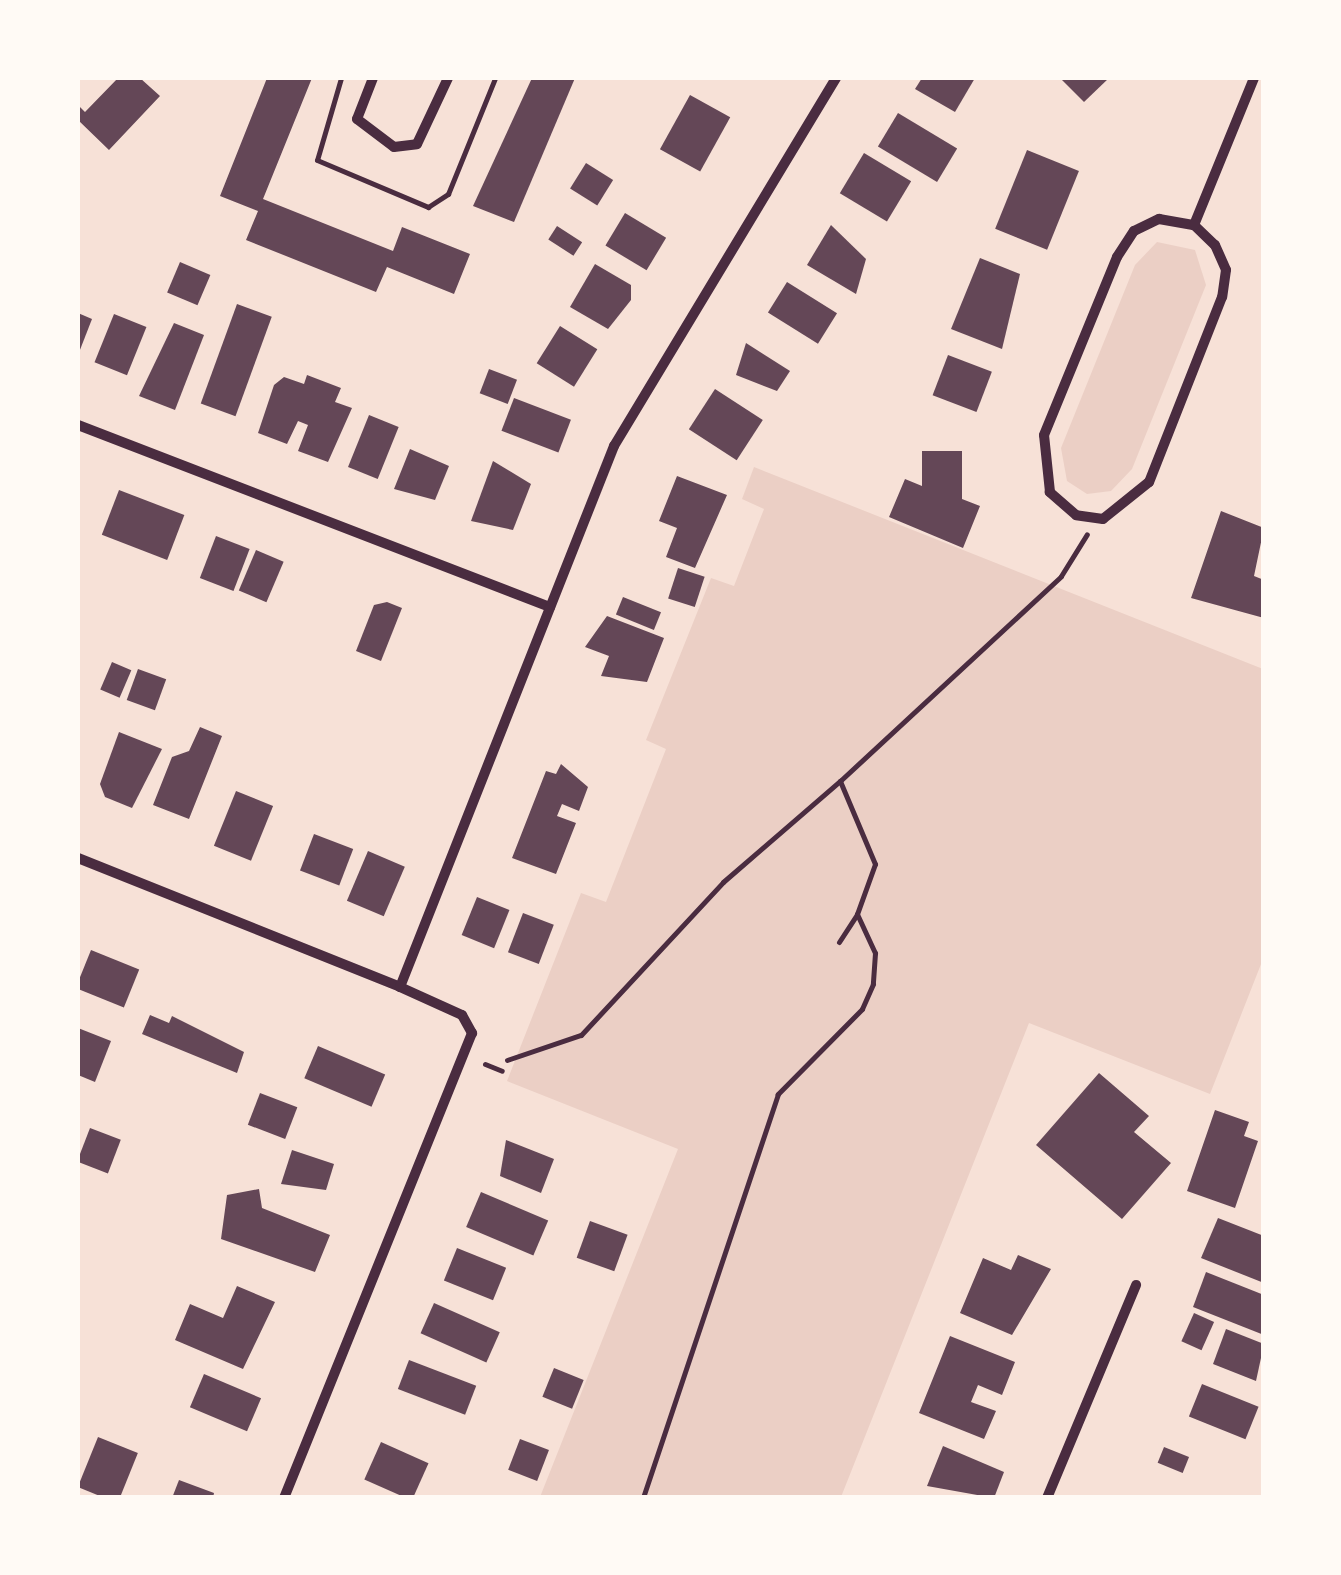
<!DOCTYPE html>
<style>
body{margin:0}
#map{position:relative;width:1341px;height:1575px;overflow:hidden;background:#f7e1d7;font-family:"Exo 2",sans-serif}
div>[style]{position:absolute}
.green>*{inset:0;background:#ebcfc5}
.building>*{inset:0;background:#644757;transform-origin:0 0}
.path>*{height:5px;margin:-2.5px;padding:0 2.5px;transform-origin:2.5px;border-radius:2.5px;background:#4a2c40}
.minor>*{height:10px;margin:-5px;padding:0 5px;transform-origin:5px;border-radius:5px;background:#4a2c40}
span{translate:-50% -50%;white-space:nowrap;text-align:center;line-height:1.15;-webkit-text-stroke:10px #fffaf5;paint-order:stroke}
.frame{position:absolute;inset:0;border:80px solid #fffaf5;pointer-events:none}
</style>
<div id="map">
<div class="green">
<div style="clip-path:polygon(1157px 242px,1195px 250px,1206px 285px,1132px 469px,1111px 491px,1087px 494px,1067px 481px,1061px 448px,1135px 265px)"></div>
<div style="clip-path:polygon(754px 467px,1263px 669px,1263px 959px,1210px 1094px,1029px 1023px,841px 1497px,540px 1497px,678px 1149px,507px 1081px,581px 893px,606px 902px,666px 749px,646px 740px,711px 578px,734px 586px,764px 509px,742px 499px)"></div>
</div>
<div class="building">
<div style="clip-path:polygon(118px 78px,140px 78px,160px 96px,109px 150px,78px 120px,78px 105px,85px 112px)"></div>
<div style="clip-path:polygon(267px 78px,312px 78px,263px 199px,393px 251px,402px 227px,470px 254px,454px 294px,387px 267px,376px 292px,246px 240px,258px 211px,220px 196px)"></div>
<div style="clip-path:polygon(532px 78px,575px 78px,514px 222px,473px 206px)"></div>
<div style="clip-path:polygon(922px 78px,975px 78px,955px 112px,915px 89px)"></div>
<div style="clip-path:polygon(1060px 78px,1109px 78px,1084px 102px)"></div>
<div style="left:690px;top:95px;width:46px;height:62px;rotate:29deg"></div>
<div style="left:898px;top:113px;width:69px;height:39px;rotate:31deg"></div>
<div style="left:1027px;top:150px;width:56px;height:85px;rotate:22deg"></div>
<div style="left:864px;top:153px;width:55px;height:47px;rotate:31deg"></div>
<div style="left:586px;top:163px;width:32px;height:30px;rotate:32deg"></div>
<div style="left:625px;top:213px;width:48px;height:38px;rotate:31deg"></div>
<div style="clip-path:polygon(831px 225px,866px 259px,856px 294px,807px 265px)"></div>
<div style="left:557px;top:226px;width:30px;height:16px;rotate:33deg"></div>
<div style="clip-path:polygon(980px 258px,1020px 274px,1002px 349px,951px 329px)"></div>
<div style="left:180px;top:262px;width:33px;height:33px;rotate:23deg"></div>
<div style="clip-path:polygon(595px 264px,631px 285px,631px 300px,608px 329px,570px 307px)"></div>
<div style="left:787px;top:282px;width:59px;height:36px;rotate:32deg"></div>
<div style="left:237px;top:304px;width:37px;height:106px;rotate:20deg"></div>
<div style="clip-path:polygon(78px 313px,92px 319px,78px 355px)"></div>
<div style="left:114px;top:314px;width:35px;height:52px;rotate:22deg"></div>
<div style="clip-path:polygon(174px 323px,204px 335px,175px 410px,139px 396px)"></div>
<div style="left:560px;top:326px;width:44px;height:44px;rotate:32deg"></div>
<div style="clip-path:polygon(746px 343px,790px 371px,777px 391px,736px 375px)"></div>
<div style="left:948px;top:355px;width:47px;height:43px;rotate:21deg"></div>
<div style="left:489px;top:369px;width:30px;height:26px;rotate:21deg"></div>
<div style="clip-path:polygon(307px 375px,341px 388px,335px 402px,352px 408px,328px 462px,298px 451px,308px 425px,298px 421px,287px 444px,258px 433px,274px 385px,284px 377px,304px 384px)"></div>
<div style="left:715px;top:389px;width:57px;height:48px;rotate:33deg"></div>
<div style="left:514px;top:398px;width:61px;height:35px;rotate:21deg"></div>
<div style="left:369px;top:415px;width:32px;height:56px;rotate:22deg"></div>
<div style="clip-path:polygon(410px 449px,449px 466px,435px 500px,394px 489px)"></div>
<div style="clip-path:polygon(922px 451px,962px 451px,962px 499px,980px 506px,963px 548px,889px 517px,905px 479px,922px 486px)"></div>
<div style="clip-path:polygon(493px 461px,531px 484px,513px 530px,471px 521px)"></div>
<div style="clip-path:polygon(677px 476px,727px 495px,695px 568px,666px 557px,677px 528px,659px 521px)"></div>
<div style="left:119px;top:490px;width:70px;height:48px;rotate:21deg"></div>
<div style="clip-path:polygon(1221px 511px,1264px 528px,1254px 576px,1264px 580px,1264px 618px,1191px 598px)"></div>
<div style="left:216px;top:536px;width:36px;height:45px;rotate:21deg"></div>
<div style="left:256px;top:550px;width:30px;height:44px;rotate:23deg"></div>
<div style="left:678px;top:568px;width:28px;height:32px;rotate:18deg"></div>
<div style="left:623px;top:597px;width:41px;height:19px;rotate:22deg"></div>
<div style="clip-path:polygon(387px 602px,402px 608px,381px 661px,356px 651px,374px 605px)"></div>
<div style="clip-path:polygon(607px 616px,664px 638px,647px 682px,601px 676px,609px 656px,585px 647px)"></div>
<div style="left:112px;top:662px;width:21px;height:30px;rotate:23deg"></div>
<div style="left:138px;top:669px;width:30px;height:33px;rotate:20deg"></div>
<div style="clip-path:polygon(200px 727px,222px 736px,189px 819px,153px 805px,172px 757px,189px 751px)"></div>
<div style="clip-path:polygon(119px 732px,162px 749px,132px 808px,105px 797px,100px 784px)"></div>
<div style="clip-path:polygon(561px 764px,588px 787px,579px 811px,562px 804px,557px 816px,576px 823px,556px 874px,512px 858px,546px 771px,556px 774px)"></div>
<div style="left:236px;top:791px;width:40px;height:59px;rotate:22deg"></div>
<div style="left:314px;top:834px;width:42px;height:39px;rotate:21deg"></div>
<div style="left:368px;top:851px;width:40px;height:54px;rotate:23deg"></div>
<div style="left:477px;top:897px;width:35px;height:41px;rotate:22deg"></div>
<div style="left:523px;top:913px;width:33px;height:42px;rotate:21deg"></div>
<div style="left:91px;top:950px;width:52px;height:41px;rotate:22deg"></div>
<div style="clip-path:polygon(150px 1015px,169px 1023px,172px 1016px,244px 1052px,237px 1073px,142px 1034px)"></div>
<div style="clip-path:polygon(78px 1028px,111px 1041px,95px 1082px,78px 1075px)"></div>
<div style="left:318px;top:1046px;width:73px;height:35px;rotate:23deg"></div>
<div style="clip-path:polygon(1099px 1073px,1149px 1116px,1134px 1132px,1171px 1163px,1122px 1219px,1036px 1145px)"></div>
<div style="left:260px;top:1093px;width:40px;height:34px;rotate:21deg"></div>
<div style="clip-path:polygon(1215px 1110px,1249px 1122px,1244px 1136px,1258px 1141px,1235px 1208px,1187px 1191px)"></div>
<div style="left:90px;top:1128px;width:33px;height:36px;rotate:21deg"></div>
<div style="clip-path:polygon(506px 1140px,554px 1159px,541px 1193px,500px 1176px)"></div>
<div style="clip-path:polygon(292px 1150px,334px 1164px,326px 1190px,281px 1184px)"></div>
<div style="clip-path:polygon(259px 1189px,262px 1208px,330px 1235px,315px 1272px,221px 1239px,227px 1195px)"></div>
<div style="left:481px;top:1192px;width:73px;height:38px;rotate:23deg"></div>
<div style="clip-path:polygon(1218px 1218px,1264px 1236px,1264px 1283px,1201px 1258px)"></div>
<div style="left:590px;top:1221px;width:40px;height:39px;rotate:20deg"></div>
<div style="left:457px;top:1248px;width:53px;height:35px;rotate:22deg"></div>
<div style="clip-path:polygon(1018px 1255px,1051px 1269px,1012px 1335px,960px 1313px,983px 1258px,1011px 1270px)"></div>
<div style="clip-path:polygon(1206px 1272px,1264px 1295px,1264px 1335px,1193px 1307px)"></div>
<div style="clip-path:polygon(237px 1286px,275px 1302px,243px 1369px,175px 1340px,190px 1304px,223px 1318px)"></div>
<div style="left:434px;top:1303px;width:72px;height:33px;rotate:24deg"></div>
<div style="left:1194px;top:1313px;width:22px;height:31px;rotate:24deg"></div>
<div style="clip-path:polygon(1226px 1329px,1264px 1344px,1256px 1381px,1213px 1364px)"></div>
<div style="clip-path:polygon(950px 1336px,1015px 1362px,1002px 1395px,978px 1385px,971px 1402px,996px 1411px,984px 1439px,919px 1413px)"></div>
<div style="left:409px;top:1360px;width:72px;height:31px;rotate:21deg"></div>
<div style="left:554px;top:1368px;width:32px;height:31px;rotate:22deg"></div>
<div style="left:204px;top:1374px;width:62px;height:36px;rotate:23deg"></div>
<div style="left:1202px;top:1384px;width:61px;height:35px;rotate:22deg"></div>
<div style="left:98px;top:1437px;width:43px;height:54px;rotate:22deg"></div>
<div style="left:520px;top:1439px;width:31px;height:33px;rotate:21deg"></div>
<div style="left:381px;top:1442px;width:52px;height:41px;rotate:24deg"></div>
<div style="clip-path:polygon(943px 1446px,1004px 1472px,994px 1498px,927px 1486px)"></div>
<div style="left:1164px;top:1447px;width:27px;height:17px;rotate:22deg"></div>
<div style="clip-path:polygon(179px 1480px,214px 1493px,213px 1498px,172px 1498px)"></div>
</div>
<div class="path">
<div style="left:341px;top:78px;width:85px;rotate:106.3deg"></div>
<div style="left:317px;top:160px;width:121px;rotate:22.9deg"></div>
<div style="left:428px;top:207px;width:24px;rotate:-33deg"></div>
<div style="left:448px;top:194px;width:125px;rotate:-67.9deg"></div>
<div style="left:840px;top:781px;width:301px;rotate:-42.8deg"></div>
<div style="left:1061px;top:576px;width:49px;rotate:-58.2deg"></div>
<div style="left:839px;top:942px;width:33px;rotate:-57deg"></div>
<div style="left:507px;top:1060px;width:78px;rotate:-18.7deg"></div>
<div style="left:581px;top:1035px;width:209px;rotate:-47.1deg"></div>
<div style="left:723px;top:882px;width:155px;rotate:-40.8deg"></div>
<div style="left:840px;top:781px;width:90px;rotate:67.1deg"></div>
<div style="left:875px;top:864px;width:53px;rotate:109.8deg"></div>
<div style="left:857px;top:914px;width:43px;rotate:65.2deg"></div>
<div style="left:875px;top:953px;width:31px;rotate:94deg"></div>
<div style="left:873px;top:984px;width:27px;rotate:114deg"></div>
<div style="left:862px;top:1009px;width:120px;rotate:134.7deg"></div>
<div style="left:778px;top:1094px;width:426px;rotate:108.5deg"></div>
<div style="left:485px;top:1064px;width:18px;rotate:22deg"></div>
</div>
<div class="minor">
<div style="left:373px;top:78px;width:44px;rotate:111.3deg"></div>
<div style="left:357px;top:119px;width:46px;rotate:37.1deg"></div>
<div style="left:394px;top:147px;width:23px;rotate:-7deg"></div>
<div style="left:417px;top:144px;width:73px;rotate:-64.8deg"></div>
<div style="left:1159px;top:219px;width:36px;rotate:10deg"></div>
<div style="left:1194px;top:225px;width:29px;rotate:44deg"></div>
<div style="left:1215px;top:245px;width:27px;rotate:66deg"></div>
<div style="left:1226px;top:270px;width:27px;rotate:98deg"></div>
<div style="left:1222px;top:297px;width:199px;rotate:111.5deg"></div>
<div style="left:1149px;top:482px;width:59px;rotate:141.2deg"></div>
<div style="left:1103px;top:519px;width:27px;rotate:-172deg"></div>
<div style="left:1076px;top:515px;width:35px;rotate:-139deg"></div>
<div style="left:1050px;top:492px;width:57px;rotate:-96deg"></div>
<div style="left:1044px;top:435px;width:192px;rotate:-67.7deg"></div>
<div style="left:1117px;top:257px;width:31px;rotate:-57deg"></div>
<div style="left:1134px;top:231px;width:28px;rotate:-26deg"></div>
<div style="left:1194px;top:225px;width:159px;rotate:-67.8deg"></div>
<div style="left:78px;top:425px;width:506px;rotate:21.09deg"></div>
<div style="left:78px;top:858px;width:347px;rotate:21.8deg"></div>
<div style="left:400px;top:987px;width:68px;rotate:24.3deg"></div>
<div style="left:462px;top:1015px;width:21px;rotate:61deg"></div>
<div style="left:472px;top:1033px;width:502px;rotate:112.01deg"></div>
<div style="left:400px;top:987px;width:582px;rotate:-68.42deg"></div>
<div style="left:614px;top:446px;width:430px;rotate:-58.9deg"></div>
<div style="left:1047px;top:1498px;width:231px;rotate:-67.3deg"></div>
</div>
<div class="frame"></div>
</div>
